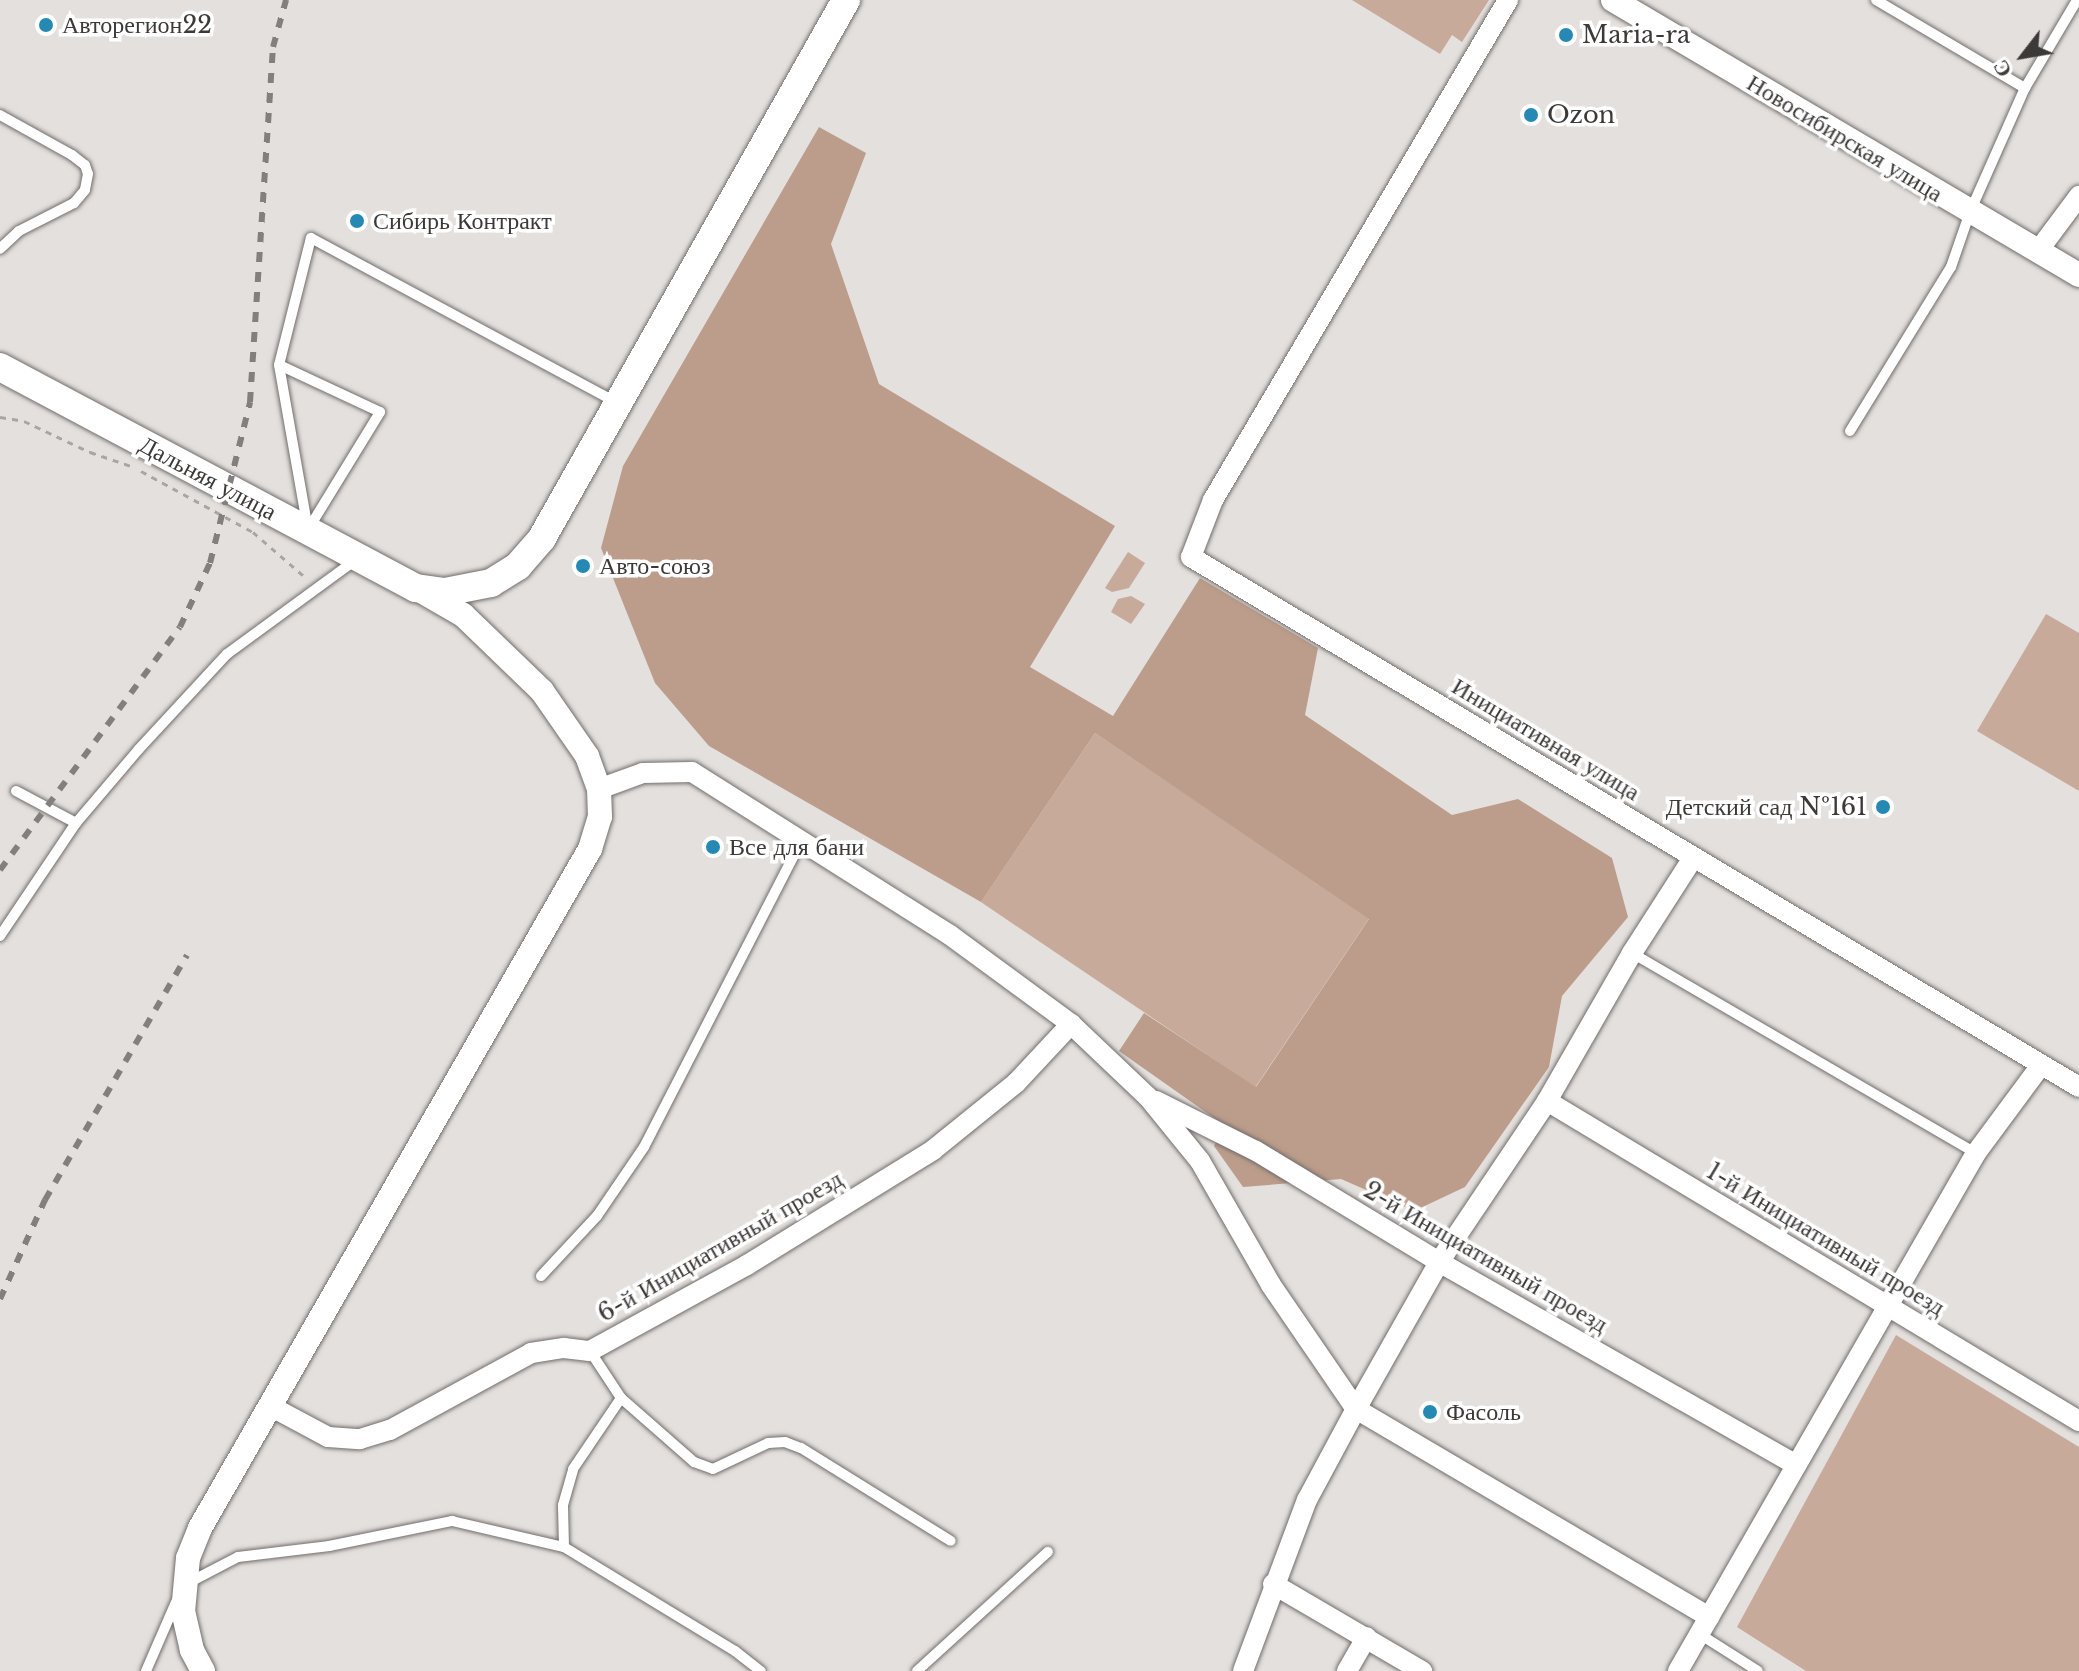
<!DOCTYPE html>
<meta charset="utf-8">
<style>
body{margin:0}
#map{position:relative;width:2079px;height:1671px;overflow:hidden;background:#e4e0dd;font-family:"Libre Baskerville",serif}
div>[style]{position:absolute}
.green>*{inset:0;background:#c7aa9a;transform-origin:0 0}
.forest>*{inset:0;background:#bc9d8b}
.path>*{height:3px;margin-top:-1.5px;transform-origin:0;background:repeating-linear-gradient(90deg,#a9a5a3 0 6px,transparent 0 12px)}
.roads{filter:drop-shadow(0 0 2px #716d6b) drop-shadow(0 0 2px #716d6b)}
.service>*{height:10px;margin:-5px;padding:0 5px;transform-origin:5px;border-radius:5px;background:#fff}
.minor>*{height:20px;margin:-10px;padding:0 10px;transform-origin:10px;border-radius:10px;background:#fff}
.tertiary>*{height:24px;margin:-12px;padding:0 12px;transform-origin:12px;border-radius:12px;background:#fff}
.secondary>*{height:28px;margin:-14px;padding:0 14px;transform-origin:14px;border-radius:14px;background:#fff}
.rail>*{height:6px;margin-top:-3px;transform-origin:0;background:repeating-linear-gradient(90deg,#827f7d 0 10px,transparent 0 20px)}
.dots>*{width:22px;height:22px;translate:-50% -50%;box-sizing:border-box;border:4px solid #fff;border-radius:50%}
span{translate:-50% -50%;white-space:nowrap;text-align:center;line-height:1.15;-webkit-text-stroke:7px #fff;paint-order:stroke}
.poi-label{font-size:24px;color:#3c3a39}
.left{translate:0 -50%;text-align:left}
.right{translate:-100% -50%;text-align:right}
.street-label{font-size:24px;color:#3c3a39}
.north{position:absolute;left:1983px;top:16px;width:80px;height:80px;-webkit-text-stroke:6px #fff;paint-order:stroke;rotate:239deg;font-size:22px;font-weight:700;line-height:32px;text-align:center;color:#3c3a39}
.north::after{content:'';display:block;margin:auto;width:28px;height:36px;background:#3c3a39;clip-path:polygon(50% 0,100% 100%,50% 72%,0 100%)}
</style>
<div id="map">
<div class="green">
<div style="clip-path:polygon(1352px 0,1489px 0,1462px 42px,1452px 35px,1440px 54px)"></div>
<div style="clip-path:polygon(1128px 552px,1145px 563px,1129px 588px,1112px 592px,1105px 588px)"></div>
<div style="clip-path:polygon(1131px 596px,1145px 604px,1131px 624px,1111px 612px,1118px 599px)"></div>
<div style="clip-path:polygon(2046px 614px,2079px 633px,2079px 791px,1977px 731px)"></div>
<div style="left:1095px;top:733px;width:331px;height:204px;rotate:34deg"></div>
<div style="clip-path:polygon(1896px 1335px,2079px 1447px,2079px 1671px,1806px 1671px,1737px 1627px)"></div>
</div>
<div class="forest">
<div style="clip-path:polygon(819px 127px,866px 153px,831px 244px,879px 384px,1115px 526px,1030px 667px,1113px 716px,1200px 578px,1318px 648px,1305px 715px,1452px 815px,1518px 799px,1612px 858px,1628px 917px,1562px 996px,1549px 1067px,1465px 1187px,1414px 1211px,1341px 1179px,1243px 1187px,1214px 1146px,1224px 1125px,1119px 1051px,1144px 1013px,1256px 1087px,1369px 919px,1095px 733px,981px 902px,709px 746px,655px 683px,601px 548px,623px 466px)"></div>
</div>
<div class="path">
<div style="left:0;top:417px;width:24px;rotate:9deg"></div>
<div style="left:24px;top:421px;width:73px;rotate:25.2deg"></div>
<div style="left:90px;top:452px;width:46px;rotate:18.8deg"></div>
<div style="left:141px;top:471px;width:128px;rotate:28.6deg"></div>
<div style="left:253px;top:532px;width:69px;rotate:40.9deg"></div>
</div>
<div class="roads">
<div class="service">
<div style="left:1876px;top:0;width:173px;rotate:30.6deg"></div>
<div style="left:0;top:115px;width:82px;rotate:29.1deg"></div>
<div style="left:72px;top:155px;width:16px;rotate:38deg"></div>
<div style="left:85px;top:165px;width:9px;rotate:72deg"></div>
<div style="left:88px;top:174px;width:16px;rotate:101deg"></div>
<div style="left:85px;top:190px;width:17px;rotate:130deg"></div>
<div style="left:74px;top:203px;width:62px;rotate:153deg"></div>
<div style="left:19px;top:231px;width:26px;rotate:137deg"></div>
<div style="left:279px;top:365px;width:161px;rotate:80deg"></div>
<div style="left:1850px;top:431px;width:193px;rotate:-58.4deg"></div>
<div style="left:1951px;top:267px;width:58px;rotate:-70.9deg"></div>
<div style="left:1970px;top:212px;width:136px;rotate:-66.1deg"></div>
<div style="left:2025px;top:88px;width:102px;rotate:-59.4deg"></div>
<div style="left:309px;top:528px;width:136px;rotate:-58.5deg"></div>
<div style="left:380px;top:412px;width:111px;rotate:-155deg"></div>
<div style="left:279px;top:365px;width:131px;rotate:-75.9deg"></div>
<div style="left:311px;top:238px;width:345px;rotate:28.3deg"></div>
<div style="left:16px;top:791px;width:68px;rotate:28.1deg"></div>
<div style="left:0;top:936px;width:136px;rotate:-56.1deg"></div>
<div style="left:76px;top:823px;width:97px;rotate:-49.6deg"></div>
<div style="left:139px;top:749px;width:129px;rotate:-47.2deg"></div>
<div style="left:227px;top:654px;width:161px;rotate:-36.2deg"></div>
<div style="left:1632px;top:953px;width:398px;rotate:30.2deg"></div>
<div style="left:541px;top:1276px;width:82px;rotate:-47deg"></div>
<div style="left:597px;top:1216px;width:83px;rotate:-55.7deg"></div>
<div style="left:644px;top:1147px;width:344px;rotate:-62.8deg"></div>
<div style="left:621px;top:1398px;width:97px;rotate:41.2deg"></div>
<div style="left:694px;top:1462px;width:20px;rotate:20deg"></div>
<div style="left:713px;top:1469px;width:61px;rotate:-25.3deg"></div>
<div style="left:768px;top:1443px;width:17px;rotate:-3deg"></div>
<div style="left:785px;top:1442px;width:17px;rotate:21deg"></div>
<div style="left:801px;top:1448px;width:176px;rotate:31.8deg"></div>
<div style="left:564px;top:1547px;width:200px;rotate:31.3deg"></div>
<div style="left:735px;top:1651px;width:33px;rotate:38deg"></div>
<div style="left:188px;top:1583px;width:56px;rotate:-27.5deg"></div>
<div style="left:238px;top:1557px;width:92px;rotate:-6.9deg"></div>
<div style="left:329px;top:1546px;width:126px;rotate:-11.5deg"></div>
<div style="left:452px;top:1521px;width:115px;rotate:13.1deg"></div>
<div style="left:564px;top:1547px;width:42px;rotate:-91.4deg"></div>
<div style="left:563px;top:1505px;width:37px;rotate:-74deg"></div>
<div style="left:573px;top:1469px;width:86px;rotate:-55.9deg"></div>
<div style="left:621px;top:1398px;width:56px;rotate:-123.4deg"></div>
<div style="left:1701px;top:1635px;width:67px;rotate:32.3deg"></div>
<div style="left:146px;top:1671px;width:75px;rotate:-66.5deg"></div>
<div style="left:917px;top:1671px;width:177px;rotate:-42.3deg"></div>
</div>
<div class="minor">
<div style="left:1508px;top:0;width:581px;rotate:120.54deg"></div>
<div style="left:1213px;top:500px;width:61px;rotate:111.1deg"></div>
<div style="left:1191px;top:557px;width:1034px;rotate:30.83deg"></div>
<div style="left:2038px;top:251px;width:69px;rotate:-53.3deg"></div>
<div style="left:599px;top:789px;width:47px;rotate:-20deg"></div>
<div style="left:643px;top:773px;width:49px;rotate:-1.2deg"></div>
<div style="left:692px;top:772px;width:305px;rotate:32.3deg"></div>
<div style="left:950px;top:935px;width:150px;rotate:36.3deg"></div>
<div style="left:1071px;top:1024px;width:106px;rotate:43.5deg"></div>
<div style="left:1148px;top:1097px;width:82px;rotate:50.9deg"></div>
<div style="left:1200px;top:1161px;width:143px;rotate:60.2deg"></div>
<div style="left:1271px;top:1285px;width:150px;rotate:55.6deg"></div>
<div style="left:1356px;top:1409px;width:410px;rotate:30.5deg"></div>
<div style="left:1156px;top:1101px;width:112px;rotate:26.6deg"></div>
<div style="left:1256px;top:1151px;width:214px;rotate:31.2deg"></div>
<div style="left:1439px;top:1262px;width:409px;rotate:29.6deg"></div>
<div style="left:1547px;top:1101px;width:621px;rotate:31.03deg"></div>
<div style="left:270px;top:1406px;width:66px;rotate:28.1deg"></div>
<div style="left:328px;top:1437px;width:32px;rotate:4deg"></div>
<div style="left:360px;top:1439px;width:31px;rotate:-17deg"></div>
<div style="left:390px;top:1430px;width:161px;rotate:-28.6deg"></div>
<div style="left:531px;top:1353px;width:33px;rotate:-9deg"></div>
<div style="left:564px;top:1348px;width:26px;rotate:7deg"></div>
<div style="left:590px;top:1351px;width:179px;rotate:-28.7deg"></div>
<div style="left:747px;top:1265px;width:219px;rotate:-31.7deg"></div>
<div style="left:933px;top:1150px;width:107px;rotate:-38.9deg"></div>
<div style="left:1016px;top:1083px;width:81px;rotate:-47deg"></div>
<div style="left:1273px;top:1584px;width:173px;rotate:30.3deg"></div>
<div style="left:1243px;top:1671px;width:183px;rotate:-69.5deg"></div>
<div style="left:1307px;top:1500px;width:103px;rotate:-61.7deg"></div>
<div style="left:1356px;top:1409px;width:169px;rotate:-60.5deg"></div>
<div style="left:1439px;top:1262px;width:194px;rotate:-56.1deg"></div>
<div style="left:1547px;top:1101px;width:171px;rotate:-60.1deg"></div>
<div style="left:1632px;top:953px;width:113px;rotate:-57.3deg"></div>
<div style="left:1347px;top:1671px;width:39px;rotate:-60deg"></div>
<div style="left:1678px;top:1671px;width:598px;rotate:-60.09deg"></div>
<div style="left:1976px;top:1153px;width:109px;rotate:-53.5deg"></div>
</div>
<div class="tertiary">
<div style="left:1613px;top:0;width:541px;rotate:30.55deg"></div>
<div style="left:203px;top:1671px;width:24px;rotate:-118deg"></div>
<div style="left:192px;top:1650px;width:39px;rotate:-103deg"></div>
<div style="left:183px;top:1612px;width:54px;rotate:-84.7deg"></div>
<div style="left:188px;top:1558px;width:32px;rotate:-68deg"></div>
<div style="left:200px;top:1528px;width:783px;rotate:-60.13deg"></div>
<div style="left:590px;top:849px;width:34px;rotate:-73deg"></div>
<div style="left:600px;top:817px;width:28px;rotate:-92deg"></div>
<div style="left:599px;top:789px;width:35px;rotate:-110deg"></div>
<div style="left:587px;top:756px;width:79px;rotate:-124.7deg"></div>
<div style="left:542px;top:691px;width:110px;rotate:-136.1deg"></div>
<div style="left:463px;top:615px;width:52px;rotate:-150deg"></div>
</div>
<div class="secondary">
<div style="left:0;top:367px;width:471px;rotate:28deg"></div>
<div style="left:416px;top:588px;width:29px;rotate:8deg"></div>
<div style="left:445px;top:592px;width:47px;rotate:-11.1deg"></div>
<div style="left:491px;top:583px;width:32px;rotate:-32deg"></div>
<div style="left:518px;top:566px;width:37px;rotate:-49deg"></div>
<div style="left:542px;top:538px;width:618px;rotate:-60.53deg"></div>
</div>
</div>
<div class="rail">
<div style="left:0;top:870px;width:302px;rotate:-53.5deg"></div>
<div style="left:180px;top:627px;width:71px;rotate:-64.9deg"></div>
<div style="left:210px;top:563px;width:166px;rotate:-76deg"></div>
<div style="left:250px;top:402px;width:356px;rotate:-86.3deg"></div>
<div style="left:273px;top:47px;width:49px;rotate:-74.5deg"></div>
<div style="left:0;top:1299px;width:109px;rotate:-65.6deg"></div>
<div style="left:45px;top:1200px;width:283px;rotate:-59.9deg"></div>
</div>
<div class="dots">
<div style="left:46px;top:25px;background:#2689b3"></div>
<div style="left:1566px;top:35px;background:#2689b3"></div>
<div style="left:1531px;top:115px;background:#2689b3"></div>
<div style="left:357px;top:221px;background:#2689b3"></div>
<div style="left:583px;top:566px;background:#2689b3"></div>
<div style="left:1883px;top:807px;background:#2689b3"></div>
<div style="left:713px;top:847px;background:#2689b3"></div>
<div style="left:1430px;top:1412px;background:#2689b3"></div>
</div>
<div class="poi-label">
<span class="left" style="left:62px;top:25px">Авторегион22</span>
<span class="left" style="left:1582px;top:35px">Maria-ra</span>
<span class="left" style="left:1547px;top:115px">Ozon</span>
<span class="left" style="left:373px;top:221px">Сибирь Контракт</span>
<span class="left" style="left:599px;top:566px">Авто-союз</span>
<span class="right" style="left:1867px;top:807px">Детский сад №161</span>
<span class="left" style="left:729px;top:847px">Все для бани</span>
<span class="left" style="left:1446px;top:1412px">Фасоль</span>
</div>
<div class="street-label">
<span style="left:1845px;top:138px;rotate:31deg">Новосибирская улица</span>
<span style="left:208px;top:478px;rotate:28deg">Дальняя улица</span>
<span style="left:1546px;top:739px;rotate:31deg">Инициативная улица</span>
<span style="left:1826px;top:1239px;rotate:31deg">1-й Инициативный проезд</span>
<span style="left:720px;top:1246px;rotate:-30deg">6-й Инициативный проезд</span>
<span style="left:1486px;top:1257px;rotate:30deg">2-й Инициативный проезд</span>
</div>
<div class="north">С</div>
</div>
